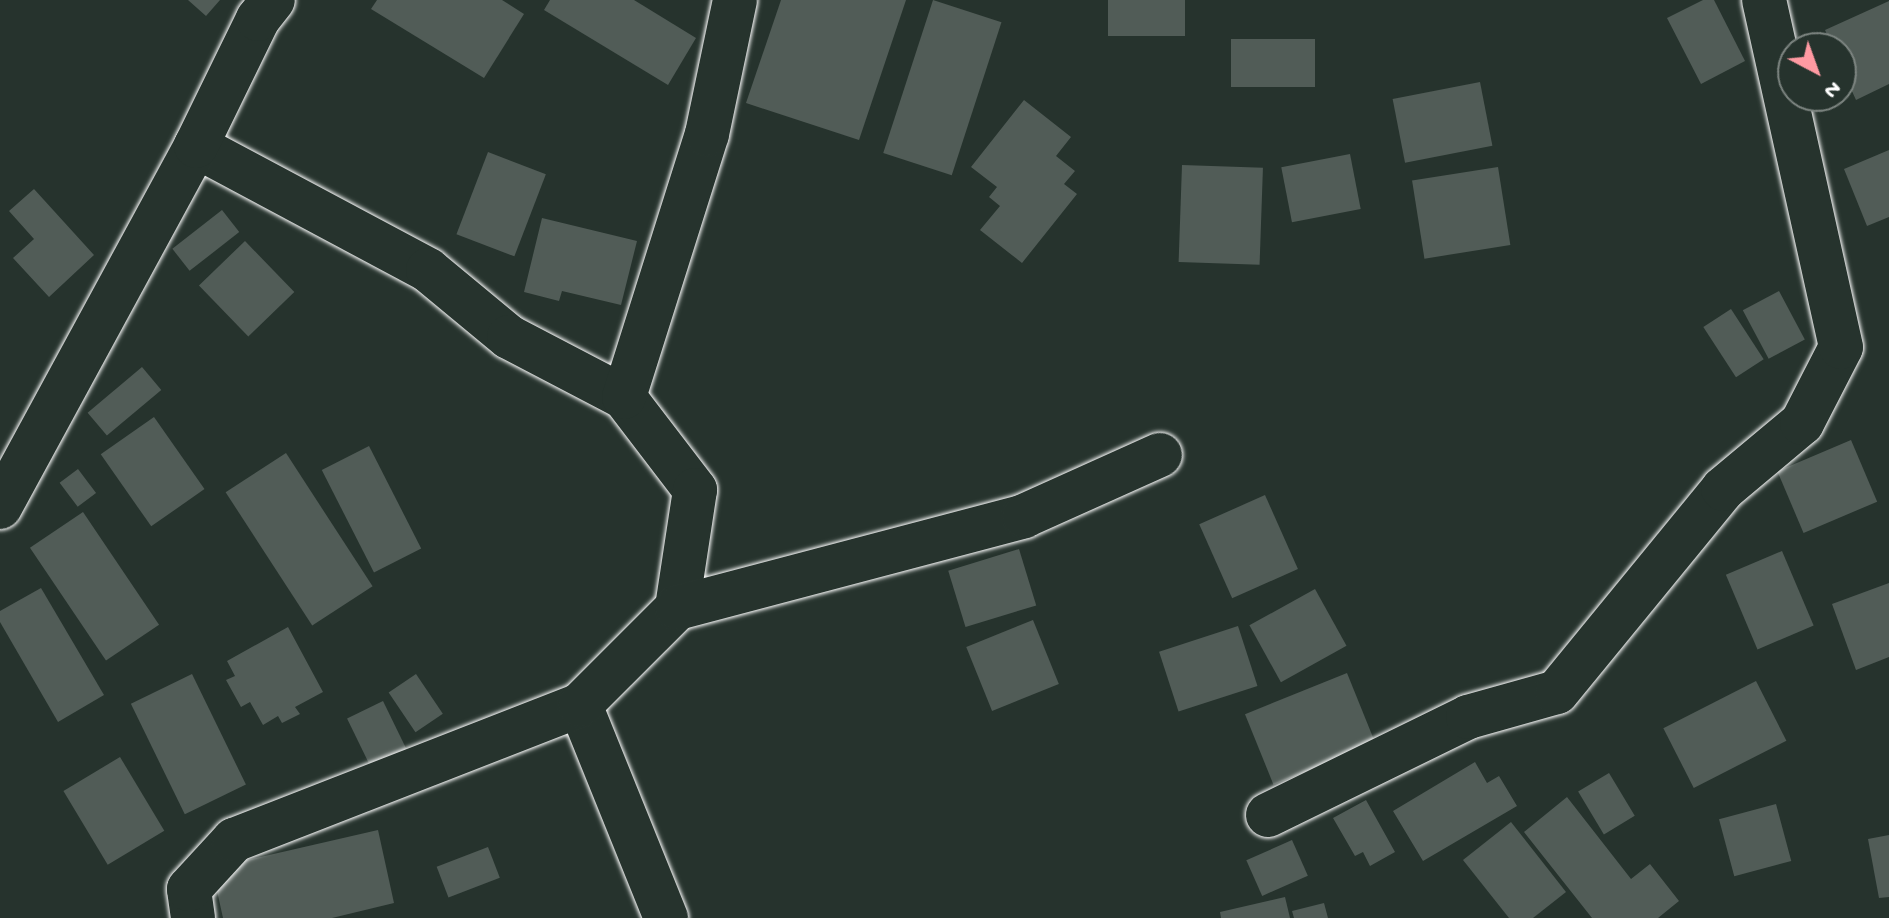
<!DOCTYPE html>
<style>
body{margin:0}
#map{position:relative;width:1889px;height:918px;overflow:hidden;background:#26332d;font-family:"Gochi Hand",sans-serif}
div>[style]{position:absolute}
.building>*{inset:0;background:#515c57;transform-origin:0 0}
.roads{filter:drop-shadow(0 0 2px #fff) drop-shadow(0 0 2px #fff)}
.street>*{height:44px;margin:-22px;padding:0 22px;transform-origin:22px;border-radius:22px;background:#26332d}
span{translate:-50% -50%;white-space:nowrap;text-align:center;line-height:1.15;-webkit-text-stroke:6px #26332d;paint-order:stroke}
.north{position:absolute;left:1777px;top:32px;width:80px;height:80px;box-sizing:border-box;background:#26332d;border:2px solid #7d8581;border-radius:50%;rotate:139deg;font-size:22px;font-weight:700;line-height:32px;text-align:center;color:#fff}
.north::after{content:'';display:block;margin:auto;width:28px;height:36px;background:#ff9aa2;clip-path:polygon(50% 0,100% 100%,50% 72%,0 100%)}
</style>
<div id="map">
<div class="building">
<div style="clip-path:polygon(188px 0,220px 0,206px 16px)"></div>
<div style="clip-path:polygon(377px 0,502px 0,524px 14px,484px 78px,371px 9px)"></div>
<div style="clip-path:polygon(550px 0,634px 0,696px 38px,668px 85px,544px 10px)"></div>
<div style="clip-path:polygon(781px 0,906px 0,859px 140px,746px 103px)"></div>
<div style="left:933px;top:0;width:72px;height:161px;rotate:18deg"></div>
<div style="left:1108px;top:0;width:77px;height:36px"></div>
<div style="clip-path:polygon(1703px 0,1714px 0,1745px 61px,1701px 84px,1667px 18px)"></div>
<div style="clip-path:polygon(1889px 1px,1889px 84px,1856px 100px,1841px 67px,1841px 48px,1833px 48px,1825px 30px)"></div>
<div style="left:1231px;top:39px;width:84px;height:48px"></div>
<div style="left:1480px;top:82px;width:65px;height:89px;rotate:79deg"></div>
<div style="clip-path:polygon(1024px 100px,1071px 137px,1056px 156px,1075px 171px,1064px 184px,1077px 194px,1022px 263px,980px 230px,1000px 206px,989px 197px,997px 187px,971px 167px)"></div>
<div style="clip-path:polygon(1889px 150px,1889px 217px,1867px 226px,1844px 169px)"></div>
<div style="left:488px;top:152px;width:62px;height:88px;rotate:21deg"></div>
<div style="left:1350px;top:154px;width:56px;height:70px;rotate:79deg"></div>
<div style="left:1182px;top:165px;width:81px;height:97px;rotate:2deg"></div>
<div style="left:1498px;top:167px;width:79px;height:87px;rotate:81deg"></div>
<div style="clip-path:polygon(34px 189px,94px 255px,49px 297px,13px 258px,34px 239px,9px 211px)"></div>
<div style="left:222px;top:210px;width:28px;height:63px;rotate:52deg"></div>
<div style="clip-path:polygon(542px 218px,637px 241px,621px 305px,562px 291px,559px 301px,524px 292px)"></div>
<div style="left:245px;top:241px;width:71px;height:64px;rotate:46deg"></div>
<div style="left:1779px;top:291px;width:55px;height:41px;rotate:62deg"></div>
<div style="left:1731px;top:309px;width:60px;height:33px;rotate:57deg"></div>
<div style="left:142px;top:367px;width:30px;height:71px;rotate:50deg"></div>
<div style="left:154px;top:417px;width:88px;height:65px;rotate:55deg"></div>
<div style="left:1851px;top:440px;width:67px;height:80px;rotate:67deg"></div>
<div style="left:369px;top:446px;width:115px;height:53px;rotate:63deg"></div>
<div style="left:286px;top:453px;width:159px;height:72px;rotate:57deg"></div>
<div style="left:78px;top:469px;width:30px;height:23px;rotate:53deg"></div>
<div style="left:1265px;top:495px;width:81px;height:72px;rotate:66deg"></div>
<div style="left:83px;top:512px;width:136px;height:64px;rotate:56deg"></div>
<div style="left:1019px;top:549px;width:59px;height:74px;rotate:73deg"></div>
<div style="left:1782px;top:551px;width:81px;height:61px;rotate:67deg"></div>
<div style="clip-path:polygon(1889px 583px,1889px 657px,1856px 670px,1832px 604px)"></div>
<div style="clip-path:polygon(41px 588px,104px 695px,58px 722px,0 622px,0 611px)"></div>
<div style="left:1315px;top:589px;width:65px;height:75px;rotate:61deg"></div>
<div style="left:1033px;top:620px;width:69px;height:72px;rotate:68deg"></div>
<div style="left:1238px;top:626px;width:63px;height:83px;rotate:72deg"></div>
<div style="clip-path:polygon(288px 627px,323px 692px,295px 707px,300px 714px,282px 723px,278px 716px,263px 725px,250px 702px,241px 707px,226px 680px,235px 676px,227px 661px)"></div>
<div style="left:1347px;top:673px;width:76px;height:110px;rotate:68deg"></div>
<div style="left:192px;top:674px;width:123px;height:68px;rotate:64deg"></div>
<div style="left:416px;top:674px;width:48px;height:33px;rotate:56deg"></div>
<div style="left:1756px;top:681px;width:67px;height:104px;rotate:63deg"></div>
<div style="left:383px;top:701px;width:55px;height:40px;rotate:64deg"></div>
<div style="left:120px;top:757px;width:86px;height:66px;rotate:59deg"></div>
<div style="clip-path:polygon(1475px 762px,1487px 783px,1499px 776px,1517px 806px,1423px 861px,1393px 811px)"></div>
<div style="left:1609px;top:773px;width:50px;height:36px;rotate:59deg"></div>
<div style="clip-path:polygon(1567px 797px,1631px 879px,1650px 864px,1679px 901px,1658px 918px,1592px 918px,1524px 832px)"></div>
<div style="clip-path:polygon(1366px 800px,1395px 852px,1370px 866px,1363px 852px,1355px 856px,1333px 818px)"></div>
<div style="left:1776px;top:804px;width:59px;height:59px;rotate:75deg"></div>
<div style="clip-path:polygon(1511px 822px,1566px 892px,1533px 918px,1509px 918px,1463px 860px)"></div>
<div style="clip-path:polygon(378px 830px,394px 903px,332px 918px,223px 918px,212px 868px)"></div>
<div style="clip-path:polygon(1889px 835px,1889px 897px,1879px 898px,1868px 839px)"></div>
<div style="left:1292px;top:840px;width:39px;height:50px;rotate:66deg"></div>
<div style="left:488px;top:847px;width:33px;height:55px;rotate:69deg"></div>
<div style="clip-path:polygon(1285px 897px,1290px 918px,1221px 918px,1220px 912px)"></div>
<div style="clip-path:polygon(1324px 903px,1328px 918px,1294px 918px,1292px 911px)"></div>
</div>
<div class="roads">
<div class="street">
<div style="left:196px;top:146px;width:263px;rotate:28.1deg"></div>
<div style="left:428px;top:270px;width:105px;rotate:39.6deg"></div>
<div style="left:509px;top:337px;width:130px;rotate:27.6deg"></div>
<div style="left:624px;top:397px;width:117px;rotate:52.6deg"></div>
<div style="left:695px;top:490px;width:119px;rotate:98.7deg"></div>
<div style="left:624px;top:397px;width:276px;rotate:-72.5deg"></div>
<div style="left:707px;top:134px;width:137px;rotate:-78.2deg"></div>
<div style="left:0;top:507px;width:411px;rotate:-61.5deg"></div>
<div style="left:196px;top:146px;width:141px;rotate:-64deg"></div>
<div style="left:258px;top:19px;width:24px;rotate:-52deg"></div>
<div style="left:580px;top:705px;width:230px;rotate:68deg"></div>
<div style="left:1268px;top:815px;width:223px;rotate:-26.1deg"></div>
<div style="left:1468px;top:717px;width:92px;rotate:-15.7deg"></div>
<div style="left:1557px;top:692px;width:262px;rotate:-50.7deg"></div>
<div style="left:1723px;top:489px;width:103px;rotate:-39.9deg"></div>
<div style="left:1802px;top:423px;width:85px;rotate:-62.8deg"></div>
<div style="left:1841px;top:347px;width:355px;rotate:-102.5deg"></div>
<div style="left:193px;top:918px;width:29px;rotate:-98deg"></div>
<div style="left:189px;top:889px;width:67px;rotate:-47.4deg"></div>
<div style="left:234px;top:840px;width:371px;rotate:-21.3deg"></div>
<div style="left:580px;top:705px;width:137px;rotate:-45deg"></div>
<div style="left:677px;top:608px;width:359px;rotate:-14.8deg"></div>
<div style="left:1024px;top:516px;width:149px;rotate:-24.2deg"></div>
</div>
</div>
<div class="north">N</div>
</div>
